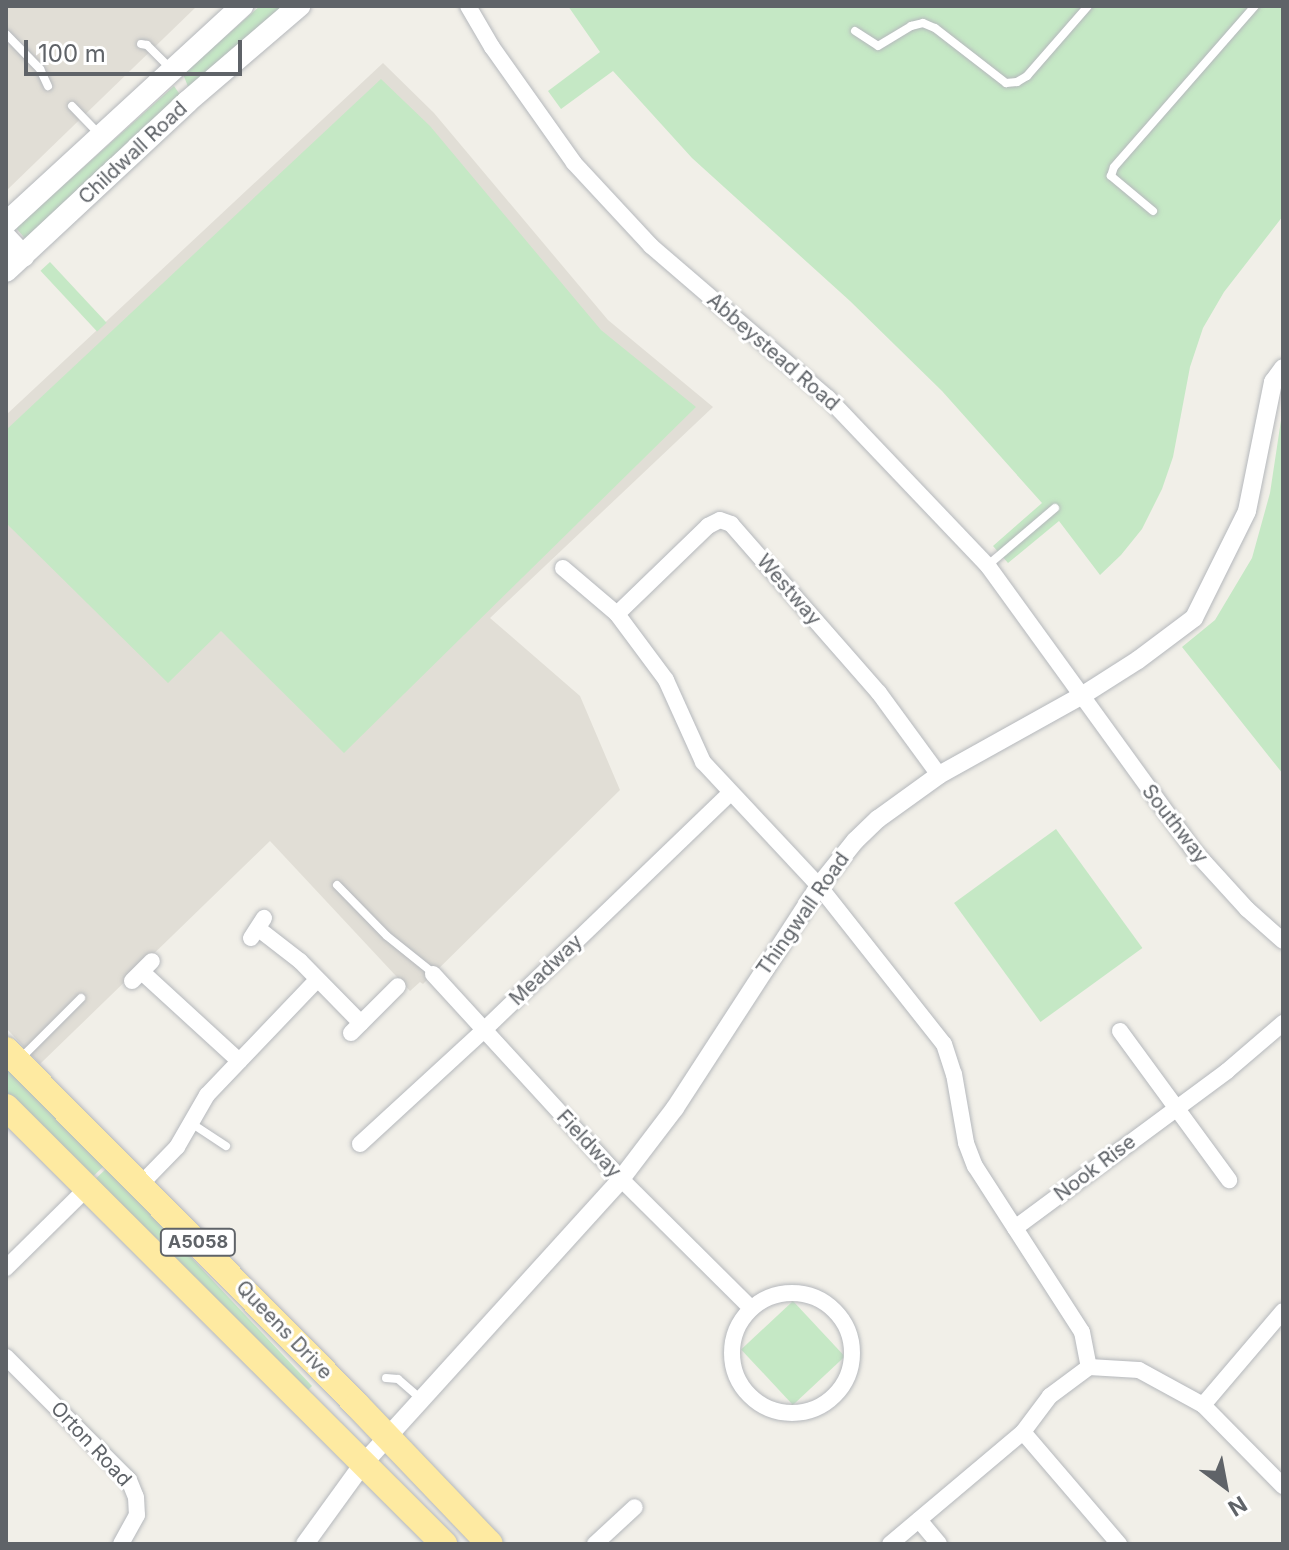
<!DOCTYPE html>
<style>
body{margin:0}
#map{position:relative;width:1289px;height:1550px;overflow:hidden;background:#f1efe8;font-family:Inter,sans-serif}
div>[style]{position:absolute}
.education>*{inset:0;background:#e1ded6}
.green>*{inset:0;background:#c5e8c5;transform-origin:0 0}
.roads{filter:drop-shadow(0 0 2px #b5b8bc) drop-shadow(0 0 2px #b5b8bc)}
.service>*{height:8px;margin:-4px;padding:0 4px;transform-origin:4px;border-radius:4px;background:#fff}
.minor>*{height:16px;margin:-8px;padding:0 8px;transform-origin:8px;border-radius:8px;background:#fff}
.minor>.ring{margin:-8px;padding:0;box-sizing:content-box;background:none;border:16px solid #fff;border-radius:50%}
.tertiary>*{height:18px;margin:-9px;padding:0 9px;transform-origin:9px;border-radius:9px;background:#fff}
.secondary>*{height:22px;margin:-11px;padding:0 11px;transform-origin:11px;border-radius:11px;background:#fff}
.trunk>*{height:26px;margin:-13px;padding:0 13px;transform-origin:13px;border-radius:13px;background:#feeaa1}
span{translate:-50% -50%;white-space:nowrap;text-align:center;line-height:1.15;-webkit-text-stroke:6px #fff;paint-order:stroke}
.shield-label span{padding:2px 6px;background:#fff;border:2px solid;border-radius:6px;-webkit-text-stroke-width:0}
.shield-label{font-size:18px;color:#5f6368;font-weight:700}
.street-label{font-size:20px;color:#5f6368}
.frame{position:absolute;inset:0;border:8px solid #5f6368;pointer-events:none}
.north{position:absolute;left:1185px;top:1446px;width:80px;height:80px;-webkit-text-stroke:6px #fff;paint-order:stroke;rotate:148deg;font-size:22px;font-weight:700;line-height:32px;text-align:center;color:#5f6368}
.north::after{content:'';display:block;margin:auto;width:28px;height:36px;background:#5f6368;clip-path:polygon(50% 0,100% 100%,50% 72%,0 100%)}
.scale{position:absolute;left:24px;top:40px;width:218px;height:36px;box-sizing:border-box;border:4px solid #5f6368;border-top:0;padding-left:10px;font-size:24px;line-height:28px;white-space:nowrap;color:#5f6368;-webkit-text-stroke:6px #fff;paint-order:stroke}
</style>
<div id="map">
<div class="education">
<div style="clip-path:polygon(6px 6px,197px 6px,6px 191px)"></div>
<div style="clip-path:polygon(383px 63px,434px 113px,608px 320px,713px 407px,490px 618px,580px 696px,620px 790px,423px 984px,420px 982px,410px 991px,270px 841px,40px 1064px,6px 1028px,6px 415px)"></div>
</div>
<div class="green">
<div style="clip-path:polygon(260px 6px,292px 6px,189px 89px,183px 74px)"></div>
<div style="clip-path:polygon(568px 6px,1282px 6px,1283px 216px,1224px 292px,1203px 328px,1190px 367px,1173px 457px,1162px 489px,1142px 529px,1121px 555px,1100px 575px,1059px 521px,1008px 563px,993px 546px,1042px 503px,942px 391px,850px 301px,692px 158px,613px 71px,561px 109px,548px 91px,600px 52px)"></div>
<div style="clip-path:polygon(381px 79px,430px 126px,601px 330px,696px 407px,344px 753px,221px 631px,168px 683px,6px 523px,6px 430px)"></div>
<div style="clip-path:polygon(174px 86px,181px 96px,29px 243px,16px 228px)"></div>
<div style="left:50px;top:262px;width:83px;height:13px;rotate:47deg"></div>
<div style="clip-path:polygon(1283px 407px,1283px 774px,1182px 647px,1215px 620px,1252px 558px,1270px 493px)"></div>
<div style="left:1056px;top:829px;width:147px;height:126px;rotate:54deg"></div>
<div style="clip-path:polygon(6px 1064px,105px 1165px,87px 1182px,6px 1101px)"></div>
<div style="clip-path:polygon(107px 1168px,312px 1386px,303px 1395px,89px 1185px)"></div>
<div style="left:793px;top:1301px;width:76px;height:71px;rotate:47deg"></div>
</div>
<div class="roads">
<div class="service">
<div style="left:855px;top:31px;width:27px;rotate:33deg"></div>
<div style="left:878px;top:46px;width:39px;rotate:-31deg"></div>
<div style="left:911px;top:26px;width:12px;rotate:-14deg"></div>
<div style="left:923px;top:23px;width:13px;rotate:23deg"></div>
<div style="left:935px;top:28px;width:90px;rotate:37.8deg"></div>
<div style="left:1006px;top:83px;width:11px;rotate:-5deg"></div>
<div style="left:1017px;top:82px;width:12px;rotate:-31deg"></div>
<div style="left:1027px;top:76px;width:93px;rotate:-48.9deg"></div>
<div style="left:6px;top:34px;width:49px;rotate:45.8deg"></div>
<div style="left:40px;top:69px;width:19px;rotate:65deg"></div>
<div style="left:141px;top:44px;width:6px;rotate:9deg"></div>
<div style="left:147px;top:45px;width:34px;rotate:45deg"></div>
<div style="left:72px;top:106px;width:40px;rotate:46deg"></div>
<div style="left:1153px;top:211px;width:55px;rotate:-140.2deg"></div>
<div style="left:1111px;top:176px;width:9px;rotate:-72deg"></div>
<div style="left:1114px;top:167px;width:214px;rotate:-48.8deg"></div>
<div style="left:988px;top:565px;width:88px;rotate:-40.4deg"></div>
<div style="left:337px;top:885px;width:71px;rotate:45.6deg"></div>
<div style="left:387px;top:936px;width:59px;rotate:38.8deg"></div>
<div style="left:21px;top:1058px;width:85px;rotate:-45deg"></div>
<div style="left:191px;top:1123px;width:42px;rotate:33.3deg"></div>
<div style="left:386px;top:1378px;width:12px;rotate:5deg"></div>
<div style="left:398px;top:1379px;width:32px;rotate:41deg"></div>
</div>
<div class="minor">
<div style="left:468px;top:6px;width:48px;rotate:59.7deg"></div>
<div style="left:492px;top:47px;width:142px;rotate:54.7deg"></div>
<div style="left:574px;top:163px;width:113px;rotate:47.1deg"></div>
<div style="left:651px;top:246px;width:233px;rotate:40.7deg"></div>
<div style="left:828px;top:398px;width:232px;rotate:46.4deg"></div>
<div style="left:988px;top:566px;width:354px;rotate:54.1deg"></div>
<div style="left:1196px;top:853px;width:76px;rotate:47.7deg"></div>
<div style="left:1247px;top:909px;width:48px;rotate:41.6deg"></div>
<div style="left:563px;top:568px;width:71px;rotate:40.4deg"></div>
<div style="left:617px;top:614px;width:82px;rotate:53.4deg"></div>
<div style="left:666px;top:680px;width:90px;rotate:65.7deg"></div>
<div style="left:703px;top:762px;width:170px;rotate:46.9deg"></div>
<div style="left:819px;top:886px;width:201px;rotate:51.7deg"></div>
<div style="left:944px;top:1044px;width:32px;rotate:72deg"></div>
<div style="left:954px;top:1074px;width:70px;rotate:80.1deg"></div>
<div style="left:966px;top:1143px;width:25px;rotate:69deg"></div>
<div style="left:975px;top:1166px;width:197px;rotate:57.2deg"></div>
<div style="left:1082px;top:1332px;width:36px;rotate:79deg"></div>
<div style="left:1089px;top:1367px;width:49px;rotate:143.4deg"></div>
<div style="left:1050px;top:1396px;width:45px;rotate:126.9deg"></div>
<div style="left:1023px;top:1432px;width:174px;rotate:139.9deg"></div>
<div style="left:617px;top:614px;width:127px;rotate:-44deg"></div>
<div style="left:708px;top:526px;width:13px;rotate:-27deg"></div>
<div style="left:720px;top:520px;width:12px;rotate:20deg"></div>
<div style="left:731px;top:524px;width:225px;rotate:48.8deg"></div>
<div style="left:879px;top:693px;width:102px;rotate:53.8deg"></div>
<div style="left:260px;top:930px;width:51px;rotate:37.8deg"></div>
<div style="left:300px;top:961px;width:87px;rotate:45.5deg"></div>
<div style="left:251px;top:938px;width:24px;rotate:-57deg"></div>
<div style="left:142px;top:972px;width:132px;rotate:42.5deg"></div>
<div style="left:433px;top:974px;width:278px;rotate:47.5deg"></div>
<div style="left:621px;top:1179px;width:183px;rotate:44.8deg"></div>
<div style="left:132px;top:981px;width:28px;rotate:-45deg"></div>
<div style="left:1120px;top:1031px;width:185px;rotate:53.8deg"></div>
<div style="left:351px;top:1033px;width:66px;rotate:-45deg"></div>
<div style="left:360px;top:1144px;width:168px;rotate:-42.6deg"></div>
<div style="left:484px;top:1030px;width:342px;rotate:-43.9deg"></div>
<div style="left:141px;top:1184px;width:52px;rotate:-45.8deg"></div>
<div style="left:177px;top:1147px;width:60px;rotate:-60deg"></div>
<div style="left:207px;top:1095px;width:159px;rotate:-46.3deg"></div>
<div style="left:1015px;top:1228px;width:264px;rotate:-36.5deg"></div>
<div style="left:1227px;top:1071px;width:74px;rotate:-40.6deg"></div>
<div style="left:6px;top:1268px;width:112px;rotate:-44.6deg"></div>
<div class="ring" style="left:732px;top:1293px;width:104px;height:104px"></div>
<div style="left:6px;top:1357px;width:174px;rotate:45deg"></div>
<div style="left:129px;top:1480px;width:18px;rotate:68deg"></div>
<div style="left:136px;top:1497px;width:18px;rotate:87deg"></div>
<div style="left:137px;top:1515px;width:33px;rotate:119deg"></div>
<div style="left:1089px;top:1367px;width:50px;rotate:3.4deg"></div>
<div style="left:1139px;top:1370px;width:73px;rotate:28.7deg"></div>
<div style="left:1203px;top:1405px;width:114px;rotate:45.4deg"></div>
<div style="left:1203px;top:1405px;width:123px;rotate:-49.6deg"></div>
<div style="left:1023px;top:1432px;width:148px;rotate:49.4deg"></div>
<div style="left:919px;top:1520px;width:31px;rotate:50deg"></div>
<div style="left:595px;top:1544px;width:54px;rotate:-42.8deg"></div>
</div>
<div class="tertiary">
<div style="left:305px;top:1544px;width:99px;rotate:-54.1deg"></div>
<div style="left:363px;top:1464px;width:384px;rotate:-47.8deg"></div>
<div style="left:621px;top:1179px;width:89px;rotate:-52.7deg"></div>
<div style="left:675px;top:1108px;width:265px;rotate:-57deg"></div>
<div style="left:819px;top:886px;width:58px;rotate:-51.3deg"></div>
<div style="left:855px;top:841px;width:32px;rotate:-44deg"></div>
<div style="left:878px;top:819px;width:75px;rotate:-35.8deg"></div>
<div style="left:939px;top:775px;width:165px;rotate:-29.1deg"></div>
<div style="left:1083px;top:695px;width:65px;rotate:-32.5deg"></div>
<div style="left:1138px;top:660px;width:70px;rotate:-36.9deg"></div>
<div style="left:1194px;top:618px;width:119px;rotate:-63.6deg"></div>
<div style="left:1247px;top:511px;width:132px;rotate:-78.6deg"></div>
<div style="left:1273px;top:382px;width:17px;rotate:-54deg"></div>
</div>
<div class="secondary">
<div style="left:6px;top:223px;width:321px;rotate:-42.6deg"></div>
<div style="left:6px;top:238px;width:25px;rotate:47deg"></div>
<div style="left:6px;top:271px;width:248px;rotate:-43deg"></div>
<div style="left:187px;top:102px;width:148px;rotate:-40.6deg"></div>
</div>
<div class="trunk">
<div style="left:6px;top:1050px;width:499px;rotate:45.3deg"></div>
<div style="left:357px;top:1405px;width:192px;rotate:46.3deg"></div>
<div style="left:6px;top:1107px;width:619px;rotate:44.93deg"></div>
</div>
</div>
<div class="shield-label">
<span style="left:198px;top:1242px">A5058</span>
</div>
<div class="street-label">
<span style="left:133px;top:153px;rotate:-43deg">Childwall Road</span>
<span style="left:773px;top:352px;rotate:41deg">Abbeystead Road</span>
<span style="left:789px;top:590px;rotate:49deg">Westway</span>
<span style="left:1175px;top:824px;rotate:52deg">Southway</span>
<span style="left:803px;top:914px;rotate:-55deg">Thingwall Road</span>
<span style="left:546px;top:970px;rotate:-44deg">Meadway</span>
<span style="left:589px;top:1144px;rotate:47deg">Fieldway</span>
<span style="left:1095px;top:1168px;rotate:-37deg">Nook Rise</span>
<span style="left:284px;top:1330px;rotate:46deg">Queens Drive</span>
<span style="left:91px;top:1444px;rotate:47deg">Orton Road</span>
</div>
<div class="frame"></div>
<div class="north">N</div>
<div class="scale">100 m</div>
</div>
